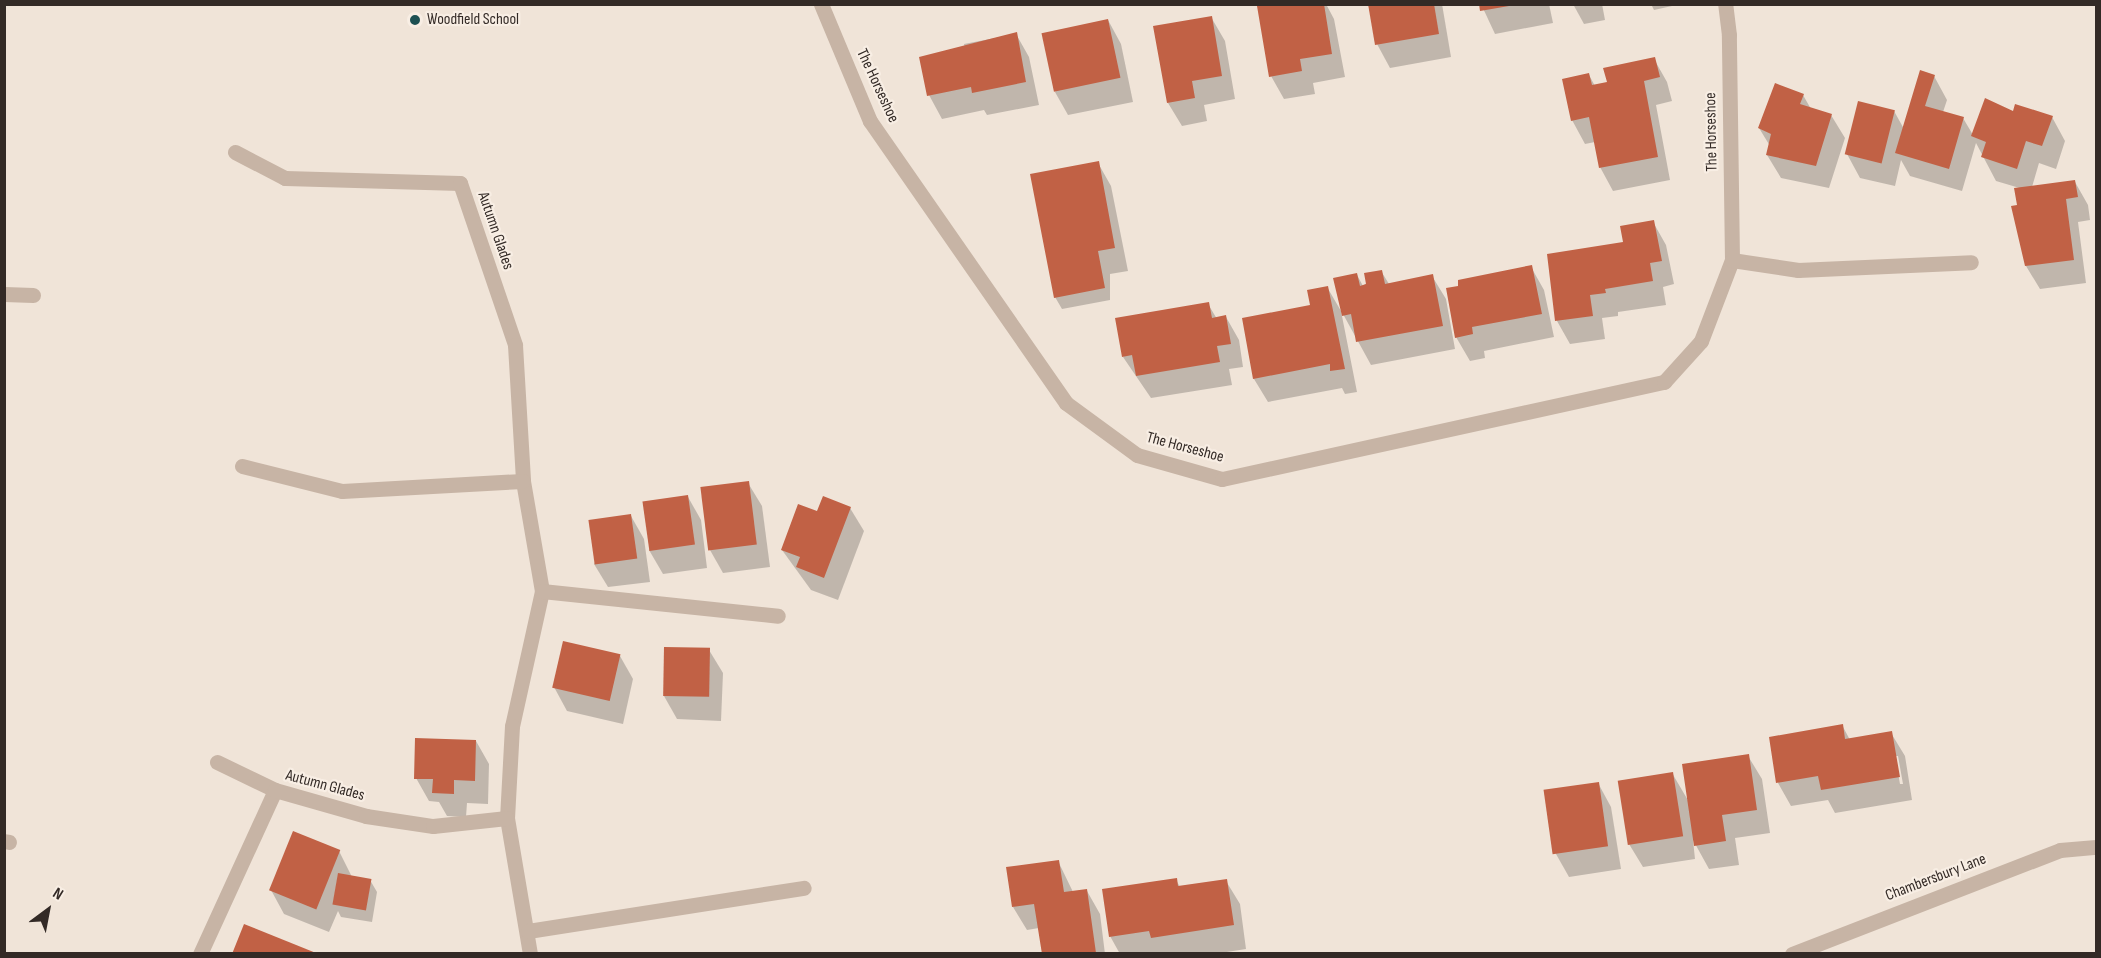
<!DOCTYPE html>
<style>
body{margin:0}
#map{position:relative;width:2101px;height:958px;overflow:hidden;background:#f0e4d8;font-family:"Sofia Sans Condensed",sans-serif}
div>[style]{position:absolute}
.shadow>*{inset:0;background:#0003}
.building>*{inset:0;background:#c16145;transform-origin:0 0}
.service>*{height:15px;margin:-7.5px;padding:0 7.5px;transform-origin:7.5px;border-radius:7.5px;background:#c7b4a5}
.minor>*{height:15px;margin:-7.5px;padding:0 7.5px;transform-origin:7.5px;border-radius:7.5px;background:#c7b4a5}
.tertiary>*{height:15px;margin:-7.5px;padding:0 7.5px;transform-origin:7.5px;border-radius:7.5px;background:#c7b4a5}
.dots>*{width:16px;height:16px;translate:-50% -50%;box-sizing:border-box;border:3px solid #f8eee4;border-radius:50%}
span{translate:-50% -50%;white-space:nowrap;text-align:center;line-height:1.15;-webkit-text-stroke:4.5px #f8eee4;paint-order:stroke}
.poi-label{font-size:16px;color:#332a26}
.left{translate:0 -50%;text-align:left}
.street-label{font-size:16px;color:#332a26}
.frame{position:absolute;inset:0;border:6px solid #332a26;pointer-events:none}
.north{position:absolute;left:18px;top:880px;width:60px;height:60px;-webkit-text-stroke:4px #f8eee4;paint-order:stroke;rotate:32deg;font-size:16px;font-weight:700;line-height:24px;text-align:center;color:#332a26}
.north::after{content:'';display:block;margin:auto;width:21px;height:27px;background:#332a26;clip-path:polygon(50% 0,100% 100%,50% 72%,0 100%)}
</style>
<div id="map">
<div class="shadow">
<div style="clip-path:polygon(1272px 4px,1326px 4px,1334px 19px,1345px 77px,1313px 83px,1315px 94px,1284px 99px,1271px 76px,1258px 7px)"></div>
<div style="clip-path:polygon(1370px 4px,1442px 4px,1451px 57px,1390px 68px,1377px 44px)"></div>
<div style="clip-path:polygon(1481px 4px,1549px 4px,1553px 23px,1495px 34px)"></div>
<div style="clip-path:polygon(1573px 4px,1602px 4px,1605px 20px,1584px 24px)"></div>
<div style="clip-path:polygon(1651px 4px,1681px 4px,1654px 10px)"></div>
<div style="clip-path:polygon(1211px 17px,1225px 41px,1235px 99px,1204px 105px,1207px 121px,1182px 126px,1168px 103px)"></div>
<div style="clip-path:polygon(1108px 20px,1121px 44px,1133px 102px,1068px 115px,1055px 92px)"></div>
<div style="clip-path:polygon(1016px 34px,1029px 57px,1039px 105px,987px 115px,984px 110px,942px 119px,929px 95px,965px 49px,964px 44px)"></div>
<div style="clip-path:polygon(1654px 59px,1667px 82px,1672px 101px,1656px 105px,1670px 180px,1613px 191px,1600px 167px,1595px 142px,1585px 144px,1572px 120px,1589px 75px,1595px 86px,1609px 84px)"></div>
<div style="clip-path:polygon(1934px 76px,1947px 100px,1943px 112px,1963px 118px,1973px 135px,2014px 113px,2052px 117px,2065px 141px,2056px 169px,2039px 163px,2032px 187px,2075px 182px,2088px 205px,2090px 220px,2078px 222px,2086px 283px,2040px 289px,2026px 266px,2013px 207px,2018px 207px,2023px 189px,1996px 181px,1976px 143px,1962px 191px,1910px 176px,1901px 160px,1895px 186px,1860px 178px,1847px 154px,1894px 111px,1904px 129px)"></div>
<div style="clip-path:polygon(1803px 95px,1811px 109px,1831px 115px,1845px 138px,1829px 188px,1781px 178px,1767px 155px,1770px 146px,1759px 128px)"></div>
<div style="clip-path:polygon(1098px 163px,1111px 186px,1128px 271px,1110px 274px,1110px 300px,1062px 309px,1055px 297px)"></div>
<div style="clip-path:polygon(1653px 222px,1666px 245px,1674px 284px,1663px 287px,1666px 305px,1618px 312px,1618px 316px,1602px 318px,1605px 339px,1570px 344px,1557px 321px,1548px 256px,1625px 243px)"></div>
<div style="clip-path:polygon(1531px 267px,1544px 290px,1554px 337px,1484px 351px,1485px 358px,1470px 361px,1456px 337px)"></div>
<div style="clip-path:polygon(1381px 271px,1389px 284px,1432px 276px,1446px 299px,1455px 349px,1371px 365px,1343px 314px,1357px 275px,1363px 286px)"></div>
<div style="clip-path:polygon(1327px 287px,1341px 311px,1357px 392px,1345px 394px,1342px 388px,1268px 402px,1254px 379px,1243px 319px,1312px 306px)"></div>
<div style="clip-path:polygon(1208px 304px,1217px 319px,1226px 317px,1239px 340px,1243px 367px,1229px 369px,1232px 385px,1151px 398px,1123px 357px)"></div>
<div style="clip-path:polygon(748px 483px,762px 506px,770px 567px,723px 573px,710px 550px)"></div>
<div style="clip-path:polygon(688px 497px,701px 520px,707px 568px,663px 574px,649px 550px)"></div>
<div style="clip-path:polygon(850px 508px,864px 531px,838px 600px,811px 590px,782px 550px,818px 513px)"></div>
<div style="clip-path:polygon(631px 516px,644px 539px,650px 582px,608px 587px,594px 564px)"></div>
<div style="clip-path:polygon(709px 650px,723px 673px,721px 721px,677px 719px,664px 696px)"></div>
<div style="clip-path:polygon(620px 656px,633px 679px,623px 724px,567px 711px,554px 687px)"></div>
<div style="clip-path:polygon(evenodd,1842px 725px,1850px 740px,1891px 733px,1905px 756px,1912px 800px,1835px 813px,1828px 800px,1791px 806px,1778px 783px,1770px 738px,1842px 725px,1895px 756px,1898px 756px,1903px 784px,1900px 784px,1895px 756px)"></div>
<div style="clip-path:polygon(476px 741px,489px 764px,488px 804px,467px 803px,466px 817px,447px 816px,439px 802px,429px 801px,416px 778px)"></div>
<div style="clip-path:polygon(1748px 756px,1762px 779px,1770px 833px,1735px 838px,1739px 865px,1709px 869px,1693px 840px,1695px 859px,1643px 867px,1629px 844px,1620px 781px,1672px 773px,1689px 802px)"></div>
<div style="clip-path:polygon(1598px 783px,1611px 807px,1621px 869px,1569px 877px,1556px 854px,1546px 791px)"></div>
<div style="clip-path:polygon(339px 851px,352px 877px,370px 880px,377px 892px,372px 922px,341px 917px,338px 911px,329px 932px,284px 914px,271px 890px)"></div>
<div style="clip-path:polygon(1058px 861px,1073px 892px,1087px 891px,1100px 914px,1105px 954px,1043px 954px,1039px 928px,1027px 930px,1013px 907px)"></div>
<div style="clip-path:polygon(1176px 880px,1180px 887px,1226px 881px,1240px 904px,1246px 949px,1214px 954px,1120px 954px,1110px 936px)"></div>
</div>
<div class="building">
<div style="clip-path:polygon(1324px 4px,1332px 54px,1300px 59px,1302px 71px,1269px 77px,1257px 6px)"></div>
<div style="clip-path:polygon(1368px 4px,1434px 4px,1439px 34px,1375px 45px)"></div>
<div style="clip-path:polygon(1479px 4px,1509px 4px,1509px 6px,1480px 11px)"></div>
<div style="clip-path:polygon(1212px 16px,1222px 76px,1192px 81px,1195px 98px,1167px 103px,1153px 26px)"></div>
<div style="left:1108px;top:19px;width:60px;height:68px;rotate:78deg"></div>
<div style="clip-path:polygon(1017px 32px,1026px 82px,972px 93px,971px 87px,927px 96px,919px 57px)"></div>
<div style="clip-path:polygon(1655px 57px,1660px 77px,1644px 81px,1658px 157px,1599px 168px,1589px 117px,1571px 121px,1562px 79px,1589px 73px,1592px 85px,1607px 82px,1603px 68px)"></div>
<div style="clip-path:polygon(1920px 70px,1935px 75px,1925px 106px,1964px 117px,1949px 169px,1895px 153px)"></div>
<div style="clip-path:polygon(1775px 83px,1804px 94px,1800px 104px,1832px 114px,1816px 166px,1766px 155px,1771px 134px,1758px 128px)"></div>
<div style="clip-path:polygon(1985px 98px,2013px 111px,2015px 104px,2053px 116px,2042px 146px,2026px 141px,2017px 169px,1981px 157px,1986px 142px,1971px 136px)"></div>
<div style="left:1858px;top:101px;width:38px;height:55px;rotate:14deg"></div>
<div style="clip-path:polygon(1099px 161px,1115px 248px,1098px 251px,1105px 288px,1054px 298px,1030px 174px)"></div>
<div style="clip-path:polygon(2075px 180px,2078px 197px,2066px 199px,2074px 260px,2025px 266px,2011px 206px,2017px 205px,2014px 188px)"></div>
<div style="clip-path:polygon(1654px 220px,1662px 261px,1650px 263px,1653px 281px,1605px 289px,1606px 293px,1590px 295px,1593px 316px,1555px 321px,1547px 254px,1623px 242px,1620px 226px)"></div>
<div style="clip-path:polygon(1532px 265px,1542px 314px,1472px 327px,1473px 334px,1455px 338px,1446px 288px,1458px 286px,1458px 280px)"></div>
<div style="clip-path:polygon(1382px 270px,1385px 284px,1433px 274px,1443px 326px,1356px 342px,1351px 314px,1342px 316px,1333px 278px,1357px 273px,1360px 286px,1366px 284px,1364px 273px)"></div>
<div style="clip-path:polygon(1328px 286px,1345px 369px,1330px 371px,1330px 364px,1253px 379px,1242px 318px,1310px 305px,1307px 290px)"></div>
<div style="clip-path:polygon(1209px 302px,1212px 318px,1226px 315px,1231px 344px,1217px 346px,1220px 362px,1136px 376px,1132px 355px,1122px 357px,1115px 318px)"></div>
<div style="left:749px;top:481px;width:64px;height:49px;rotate:83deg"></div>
<div style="left:688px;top:495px;width:50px;height:46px;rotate:82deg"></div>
<div style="clip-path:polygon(823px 496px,851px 507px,824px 578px,796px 567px,800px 557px,781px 550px,798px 504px,817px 511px)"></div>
<div style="left:631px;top:514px;width:45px;height:43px;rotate:82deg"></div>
<div style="left:563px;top:641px;width:59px;height:48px;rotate:13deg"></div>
<div style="left:664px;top:647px;width:46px;height:49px;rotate:1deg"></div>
<div style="clip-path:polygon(1843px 724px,1845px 739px,1892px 731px,1900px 777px,1821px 790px,1818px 776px,1776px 783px,1769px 737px)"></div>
<div style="clip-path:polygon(415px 738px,476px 740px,475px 781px,454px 780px,454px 794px,432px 793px,433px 779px,414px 779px)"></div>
<div style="clip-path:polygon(1749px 754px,1757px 810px,1722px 815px,1726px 841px,1694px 846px,1682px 764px)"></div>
<div style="left:1673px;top:772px;width:65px;height:56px;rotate:81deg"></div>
<div style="left:1599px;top:782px;width:65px;height:56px;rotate:82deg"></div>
<div style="left:293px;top:831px;width:51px;height:64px;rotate:22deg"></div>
<div style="clip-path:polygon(1059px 860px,1064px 892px,1087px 889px,1096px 953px,1042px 954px,1034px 904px,1012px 907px,1006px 867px)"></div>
<div style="left:338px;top:873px;width:34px;height:32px;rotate:10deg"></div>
<div style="clip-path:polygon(1177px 878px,1178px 886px,1227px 879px,1234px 925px,1151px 938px,1149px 931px,1109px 937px,1102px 889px)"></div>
<div style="clip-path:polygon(244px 924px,316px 953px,316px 954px,232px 954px)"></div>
</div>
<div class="service">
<div style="left:4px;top:841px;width:5px;rotate:11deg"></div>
</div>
<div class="minor">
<div style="left:821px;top:4px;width:127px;rotate:67.3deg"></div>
<div style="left:870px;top:121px;width:343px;rotate:55.2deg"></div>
<div style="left:1066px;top:403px;width:88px;rotate:36.2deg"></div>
<div style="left:1137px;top:455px;width:88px;rotate:15.8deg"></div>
<div style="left:1222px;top:479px;width:453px;rotate:-12.4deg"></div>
<div style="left:1664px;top:382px;width:55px;rotate:-47.9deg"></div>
<div style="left:1701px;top:341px;width:87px;rotate:-69.1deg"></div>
<div style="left:1732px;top:260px;width:225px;rotate:-90.8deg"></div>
<div style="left:1729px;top:35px;width:31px;rotate:-97deg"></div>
<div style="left:235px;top:152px;width:56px;rotate:27.5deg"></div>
<div style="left:285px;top:178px;width:175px;rotate:1.6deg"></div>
<div style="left:460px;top:183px;width:171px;rotate:71.2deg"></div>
<div style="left:515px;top:345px;width:136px;rotate:86.6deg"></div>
<div style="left:523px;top:481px;width:112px;rotate:80.2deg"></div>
<div style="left:542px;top:591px;width:138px;rotate:102.5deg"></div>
<div style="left:512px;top:726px;width:92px;rotate:93.1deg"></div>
<div style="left:507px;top:818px;width:138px;rotate:80.4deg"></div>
<div style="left:1732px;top:260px;width:67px;rotate:8.6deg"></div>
<div style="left:1798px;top:270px;width:173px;rotate:-2.6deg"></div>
<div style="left:4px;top:294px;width:29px;rotate:2deg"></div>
<div style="left:242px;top:466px;width:103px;rotate:14deg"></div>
<div style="left:342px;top:491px;width:181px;rotate:-3.2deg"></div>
<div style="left:542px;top:591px;width:237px;rotate:6deg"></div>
<div style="left:217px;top:762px;width:64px;rotate:25.8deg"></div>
<div style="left:528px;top:931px;width:279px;rotate:-8.9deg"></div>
<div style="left:200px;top:954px;width:180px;rotate:-65.4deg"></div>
<div style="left:275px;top:790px;width:95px;rotate:15.9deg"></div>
<div style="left:366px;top:816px;width:68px;rotate:8.5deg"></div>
<div style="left:433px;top:826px;width:74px;rotate:-6.2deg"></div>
</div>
<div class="tertiary">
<div style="left:1792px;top:954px;width:287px;rotate:-21.2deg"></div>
<div style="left:2060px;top:850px;width:36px;rotate:-5deg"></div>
</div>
<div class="dots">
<div style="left:415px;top:20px;background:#1d5052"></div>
</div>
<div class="poi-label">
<span class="left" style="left:427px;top:20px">Woodfield School</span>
</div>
<div class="street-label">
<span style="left:877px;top:86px;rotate:65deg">The Horseshoe</span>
<span style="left:1712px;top:132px;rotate:-91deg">The Horseshoe</span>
<span style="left:495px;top:231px;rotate:71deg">Autumn Glades</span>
<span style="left:1185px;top:448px;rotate:15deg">The Horseshoe</span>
<span style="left:325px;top:786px;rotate:15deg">Autumn Glades</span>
<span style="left:1936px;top:878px;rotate:-21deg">Chambersbury Lane</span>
</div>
<div class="frame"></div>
<div class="north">N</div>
</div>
